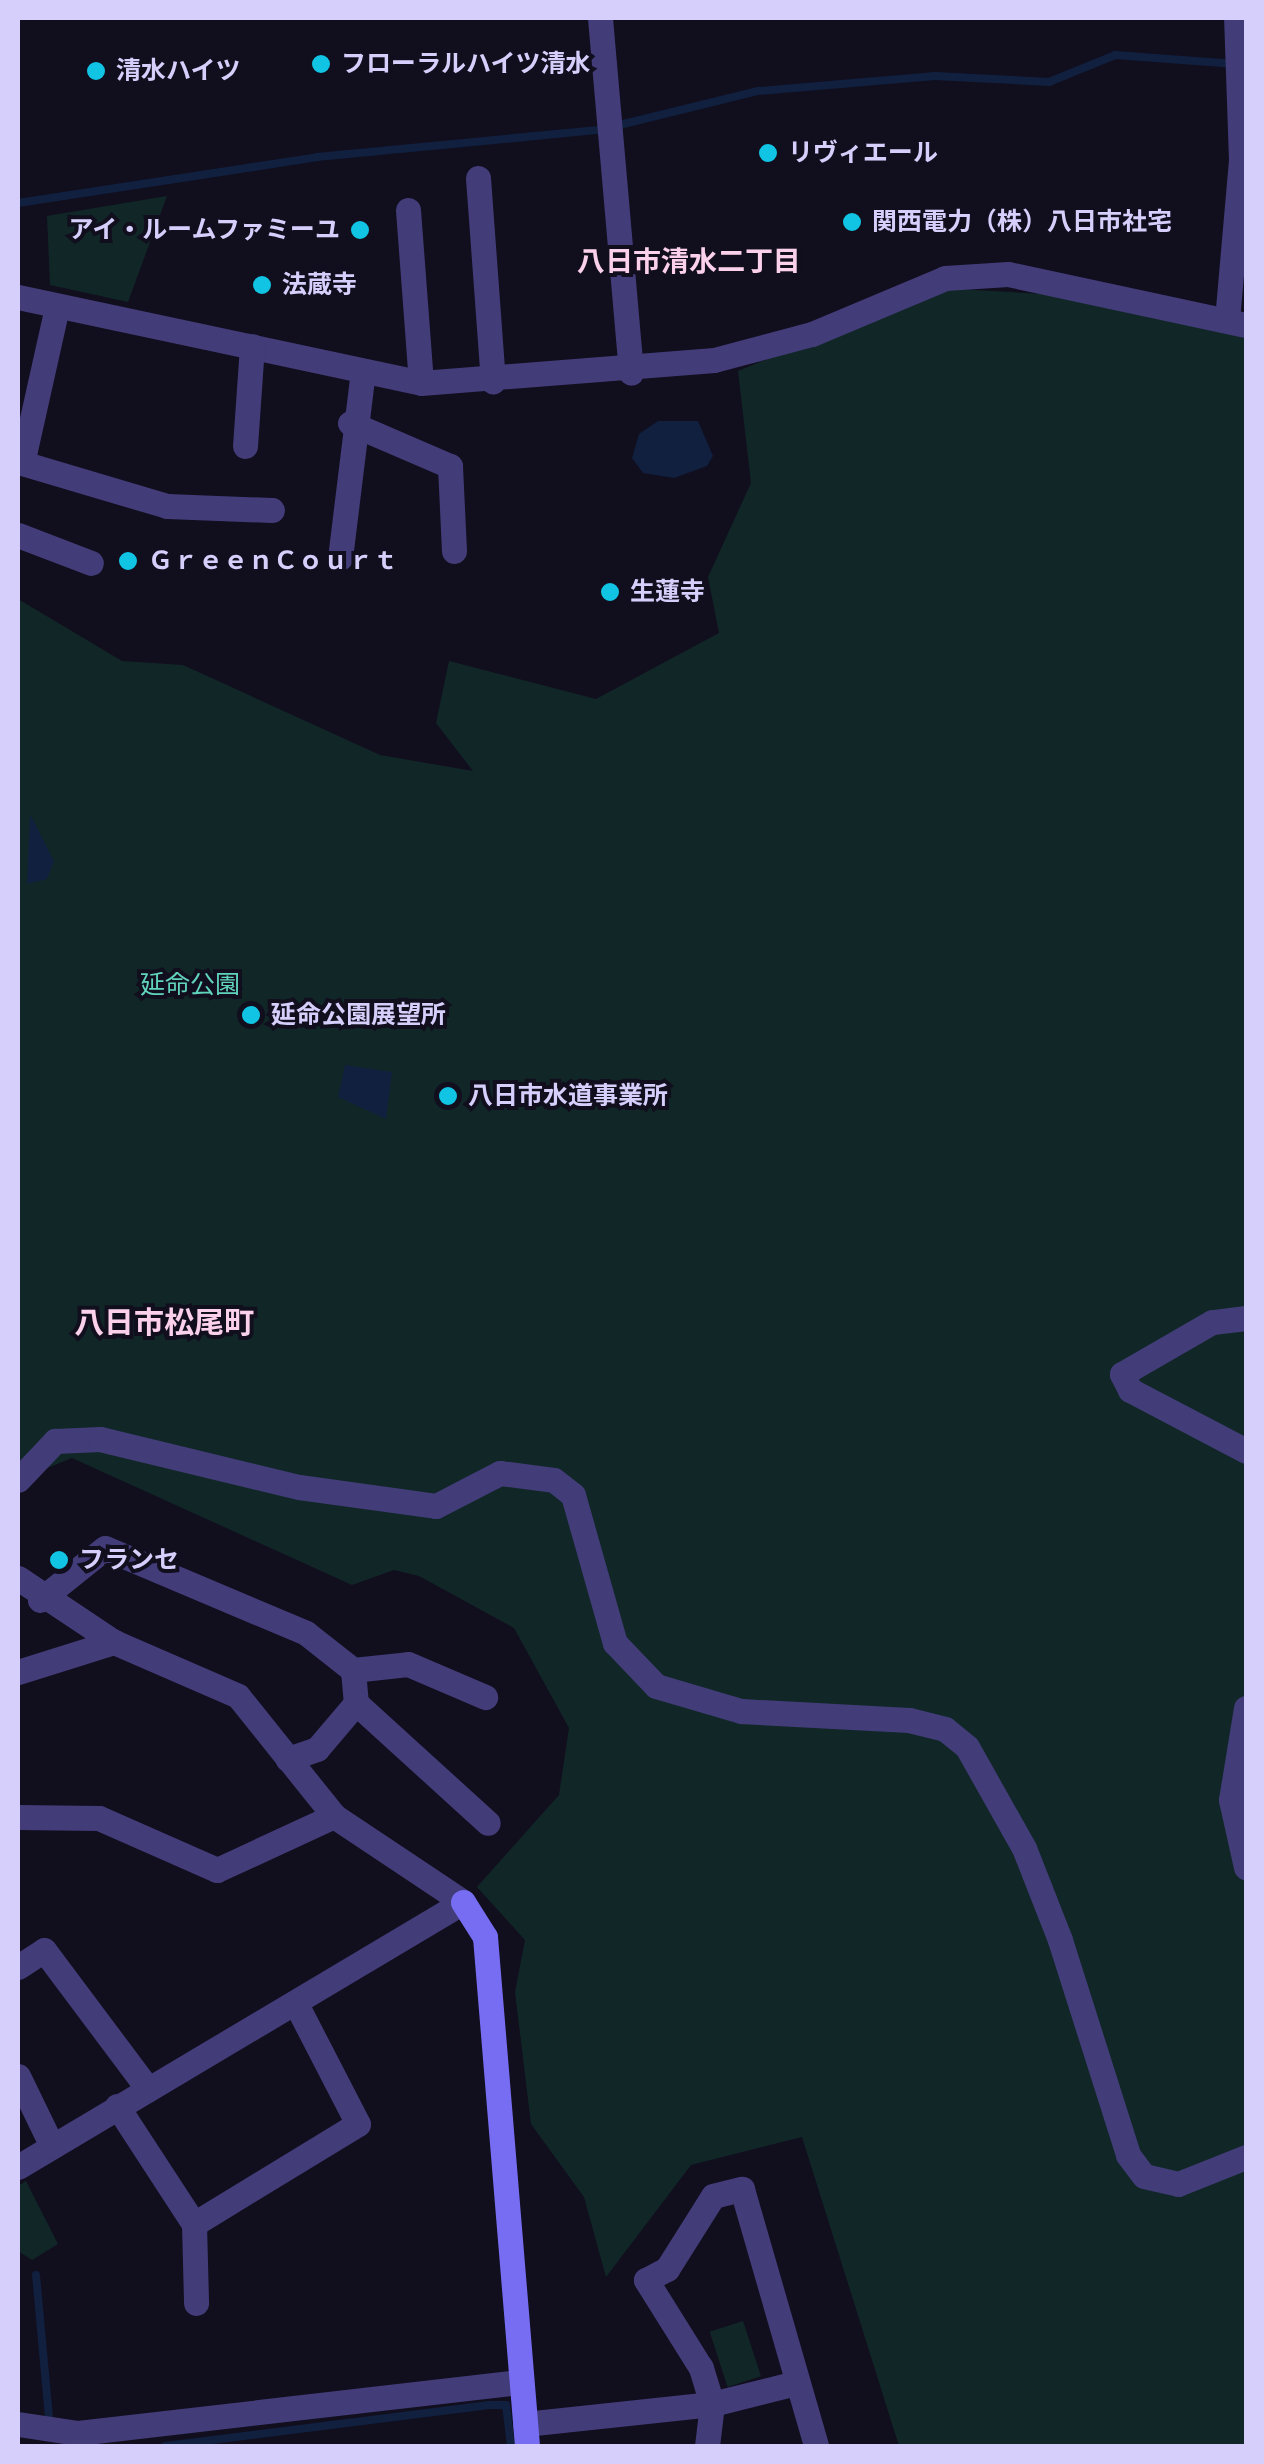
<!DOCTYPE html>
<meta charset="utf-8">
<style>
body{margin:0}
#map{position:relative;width:1264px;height:2464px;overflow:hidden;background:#110e1e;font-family:"Fira Sans","Noto Sans JP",sans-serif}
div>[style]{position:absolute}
.green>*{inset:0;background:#112727;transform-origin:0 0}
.water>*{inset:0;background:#11203f}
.stream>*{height:8px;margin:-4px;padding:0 4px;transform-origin:4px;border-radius:4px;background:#11203f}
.street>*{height:25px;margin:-12.5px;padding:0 12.5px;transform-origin:12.5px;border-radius:12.5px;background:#423c79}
.secondary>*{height:25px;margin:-12.5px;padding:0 12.5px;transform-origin:12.5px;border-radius:12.5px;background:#776df3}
.dots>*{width:28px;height:28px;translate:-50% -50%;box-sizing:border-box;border:5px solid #110e1e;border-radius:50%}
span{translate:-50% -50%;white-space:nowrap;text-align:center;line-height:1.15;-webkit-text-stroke:8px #110e1e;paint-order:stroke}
.poi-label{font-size:25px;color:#d6cffb;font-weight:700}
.left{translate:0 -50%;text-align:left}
.right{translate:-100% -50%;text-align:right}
.park-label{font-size:25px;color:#61d4bd}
.neighbourhood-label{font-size:28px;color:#fbd0ea;font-weight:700}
.quarter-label{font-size:30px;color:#fbd0ea;font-weight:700}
.frame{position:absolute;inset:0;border:20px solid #d6cffb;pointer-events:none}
</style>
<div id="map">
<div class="green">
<div style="clip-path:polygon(167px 196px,128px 302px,50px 285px,47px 216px)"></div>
<div style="clip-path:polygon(941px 288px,1059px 295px,1246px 337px,1246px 2446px,899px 2446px,802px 2137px,691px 2165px,606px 2277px,584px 2197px,531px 2124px,515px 1992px,525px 1940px,477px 1887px,559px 1795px,569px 1728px,514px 1628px,419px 1576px,394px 1570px,352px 1585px,72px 1458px,18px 1480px,18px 599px,122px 661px,183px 665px,380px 755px,473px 771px,436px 723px,449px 661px,596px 699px,719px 633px,708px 577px,751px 483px,738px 371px)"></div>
<div style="clip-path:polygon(26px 2181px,58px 2244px,32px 2260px,18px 2251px,18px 2186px)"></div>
<div style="left:743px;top:2321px;width:58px;height:35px;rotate:72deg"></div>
</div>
<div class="water">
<div style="clip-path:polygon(658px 421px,698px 421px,713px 456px,707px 466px,674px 478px,643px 473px,632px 458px,639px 434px)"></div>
<div style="clip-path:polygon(30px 814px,54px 861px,47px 879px,27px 884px)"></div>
<div style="clip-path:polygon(345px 1065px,392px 1072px,386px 1119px,338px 1097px)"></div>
</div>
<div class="stream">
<div style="left:18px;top:203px;width:303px;rotate:-8.7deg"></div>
<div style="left:317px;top:157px;width:283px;rotate:-5.5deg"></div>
<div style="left:599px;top:130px;width:164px;rotate:-13.8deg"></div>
<div style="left:758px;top:91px;width:178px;rotate:-4.8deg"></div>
<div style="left:935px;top:76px;width:114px;rotate:3deg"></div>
<div style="left:1049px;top:82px;width:71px;rotate:-22.2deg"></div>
<div style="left:1115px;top:55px;width:121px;rotate:4.3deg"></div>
<div style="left:36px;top:2275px;width:143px;rotate:84.8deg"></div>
<div style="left:165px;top:2446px;width:327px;rotate:-7.2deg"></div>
<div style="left:489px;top:2405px;width:17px"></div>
<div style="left:506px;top:2405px;width:41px;rotate:83deg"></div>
</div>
<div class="street">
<div style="left:600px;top:18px;width:356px;rotate:85deg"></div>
<div style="left:478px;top:178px;width:204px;rotate:85.8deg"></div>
<div style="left:408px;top:210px;width:173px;rotate:85.7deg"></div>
<div style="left:18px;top:297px;width:412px;rotate:12deg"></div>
<div style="left:421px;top:383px;width:294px;rotate:-4.5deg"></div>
<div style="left:714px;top:360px;width:101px;rotate:-14.9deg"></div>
<div style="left:812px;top:334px;width:144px;rotate:-22.8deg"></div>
<div style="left:945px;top:278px;width:63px;rotate:-3.6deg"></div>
<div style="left:1008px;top:274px;width:243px;rotate:12.1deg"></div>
<div style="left:57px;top:307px;width:160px;rotate:102.6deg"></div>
<div style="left:22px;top:463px;width:151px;rotate:16.5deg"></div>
<div style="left:167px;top:506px;width:105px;rotate:2.2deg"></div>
<div style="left:1227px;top:320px;width:162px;rotate:-85deg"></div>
<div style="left:1241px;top:159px;width:141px;rotate:-92deg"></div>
<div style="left:350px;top:423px;width:109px;rotate:23.3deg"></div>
<div style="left:450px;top:466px;width:85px;rotate:87.3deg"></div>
<div style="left:245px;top:446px;width:100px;rotate:-86deg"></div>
<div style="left:18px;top:535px;width:78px;rotate:21deg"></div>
<div style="left:340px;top:558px;width:187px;rotate:-83deg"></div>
<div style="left:1246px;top:1318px;width:34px;rotate:173deg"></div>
<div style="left:1212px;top:1322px;width:104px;rotate:150deg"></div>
<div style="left:1122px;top:1374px;width:18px;rotate:63deg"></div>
<div style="left:1130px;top:1390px;width:131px;rotate:27.7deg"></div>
<div style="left:18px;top:1480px;width:54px;rotate:-46.5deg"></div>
<div style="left:55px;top:1441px;width:45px;rotate:-2.5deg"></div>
<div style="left:100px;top:1439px;width:205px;rotate:13.6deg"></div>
<div style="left:299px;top:1487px;width:138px;rotate:7.9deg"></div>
<div style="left:436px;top:1506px;width:72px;rotate:-27.3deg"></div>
<div style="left:500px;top:1473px;width:54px;rotate:7.4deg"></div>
<div style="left:554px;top:1480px;width:24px;rotate:38deg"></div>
<div style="left:573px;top:1495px;width:154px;rotate:74.2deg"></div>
<div style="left:615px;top:1643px;width:59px;rotate:46.4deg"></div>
<div style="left:656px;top:1686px;width:89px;rotate:16.4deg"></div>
<div style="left:741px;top:1711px;width:168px;rotate:3.1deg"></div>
<div style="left:909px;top:1720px;width:37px;rotate:14deg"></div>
<div style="left:945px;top:1729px;width:28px;rotate:39deg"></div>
<div style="left:967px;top:1747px;width:116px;rotate:60.6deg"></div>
<div style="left:1024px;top:1848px;width:99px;rotate:68.6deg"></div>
<div style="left:1060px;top:1940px;width:225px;rotate:72.4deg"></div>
<div style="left:1128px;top:2155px;width:26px;rotate:53deg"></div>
<div style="left:1144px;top:2176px;width:35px;rotate:13deg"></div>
<div style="left:1178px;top:2184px;width:73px;rotate:-21.7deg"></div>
<div style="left:18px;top:1578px;width:115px;rotate:33.7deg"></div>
<div style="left:114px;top:1642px;width:135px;rotate:23.5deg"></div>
<div style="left:238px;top:1696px;width:154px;rotate:51.3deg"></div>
<div style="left:334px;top:1816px;width:155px;rotate:33.7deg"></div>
<div style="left:463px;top:1902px;width:518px;rotate:149.23deg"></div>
<div style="left:40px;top:1600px;width:83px;rotate:-38.7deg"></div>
<div style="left:105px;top:1548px;width:218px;rotate:22.9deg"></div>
<div style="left:306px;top:1633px;width:60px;rotate:38.2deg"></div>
<div style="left:353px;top:1670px;width:33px;rotate:85deg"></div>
<div style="left:356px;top:1703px;width:60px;rotate:130.3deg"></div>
<div style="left:317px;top:1749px;width:31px;rotate:161deg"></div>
<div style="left:353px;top:1670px;width:55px;rotate:-6.2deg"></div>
<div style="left:408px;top:1664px;width:84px;rotate:23.2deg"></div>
<div style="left:18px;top:1672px;width:101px;rotate:-17.4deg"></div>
<div style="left:356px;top:1703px;width:178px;rotate:42.3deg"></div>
<div style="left:1246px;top:1708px;width:93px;rotate:99.3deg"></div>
<div style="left:1231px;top:1800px;width:69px;rotate:77.4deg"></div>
<div style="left:18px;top:1817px;width:81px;rotate:0.7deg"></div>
<div style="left:99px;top:1818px;width:129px;rotate:23.8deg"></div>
<div style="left:217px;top:1870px;width:129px;rotate:-24.8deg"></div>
<div style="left:18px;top:1967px;width:31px;rotate:-33deg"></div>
<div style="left:44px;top:1950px;width:174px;rotate:53.2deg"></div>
<div style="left:18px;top:2076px;width:78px;rotate:64.1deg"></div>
<div style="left:117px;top:2106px;width:141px;rotate:56.9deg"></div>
<div style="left:194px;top:2224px;width:192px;rotate:-31.4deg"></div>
<div style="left:358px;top:2124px;width:137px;rotate:-117.3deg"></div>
<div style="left:194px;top:2224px;width:79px;rotate:88.5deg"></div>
<div style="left:18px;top:2424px;width:61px;rotate:8.5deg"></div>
<div style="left:78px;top:2433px;width:446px;rotate:-6.6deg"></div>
<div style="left:525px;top:2424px;width:188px;rotate:-6.1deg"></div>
<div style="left:712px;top:2404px;width:87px;rotate:-14deg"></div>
<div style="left:707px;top:2446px;width:42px;rotate:-83.2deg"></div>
<div style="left:712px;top:2404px;width:38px;rotate:-107deg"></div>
<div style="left:701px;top:2368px;width:104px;rotate:-122deg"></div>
<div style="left:646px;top:2280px;width:24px;rotate:-28deg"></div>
<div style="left:667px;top:2269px;width:86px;rotate:-57.8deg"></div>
<div style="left:713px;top:2196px;width:30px;rotate:-14deg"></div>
<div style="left:742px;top:2189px;width:267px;rotate:73.9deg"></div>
</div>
<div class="secondary">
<div style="left:463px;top:1902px;width:41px;rotate:57.8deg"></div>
<div style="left:485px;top:1937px;width:511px;rotate:85.28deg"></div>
</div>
<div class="dots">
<div style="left:321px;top:64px;background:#12c4e3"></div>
<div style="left:96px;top:71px;background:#12c4e3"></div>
<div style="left:768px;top:153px;background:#12c4e3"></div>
<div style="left:852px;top:222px;background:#12c4e3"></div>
<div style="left:360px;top:230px;background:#12c4e3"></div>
<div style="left:262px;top:285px;background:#12c4e3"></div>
<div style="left:128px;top:561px;background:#12c4e3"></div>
<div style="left:610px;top:592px;background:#12c4e3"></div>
<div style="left:251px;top:1015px;background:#12c4e3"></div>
<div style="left:448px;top:1096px;background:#12c4e3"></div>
<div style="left:59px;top:1560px;background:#12c4e3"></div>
</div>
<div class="poi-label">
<span class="left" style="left:341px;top:64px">フローラルハイツ清水</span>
<span class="left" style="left:116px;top:71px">清水ハイツ</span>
<span class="left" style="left:788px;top:153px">リヴィエール</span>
<span class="left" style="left:872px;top:222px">関西電力（株）八日市社宅</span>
<span class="right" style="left:340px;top:230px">アイ・ルームファミーユ</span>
<span class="left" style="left:282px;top:285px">法蔵寺</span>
<span class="left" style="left:148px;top:561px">ＧｒｅｅｎＣｏｕｒｔ</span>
<span class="left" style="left:630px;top:592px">生蓮寺</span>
<span class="left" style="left:271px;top:1015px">延命公園展望所</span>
<span class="left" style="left:468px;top:1096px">八日市水道事業所</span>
<span class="left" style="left:79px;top:1560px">フランセ</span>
</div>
<div class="park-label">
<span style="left:190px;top:985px">延命公園</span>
</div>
<div class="neighbourhood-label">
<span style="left:689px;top:262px">八日市清水二丁目</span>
</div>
<div class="quarter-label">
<span style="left:164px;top:1323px">八日市松尾町</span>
</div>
<div class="frame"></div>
</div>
